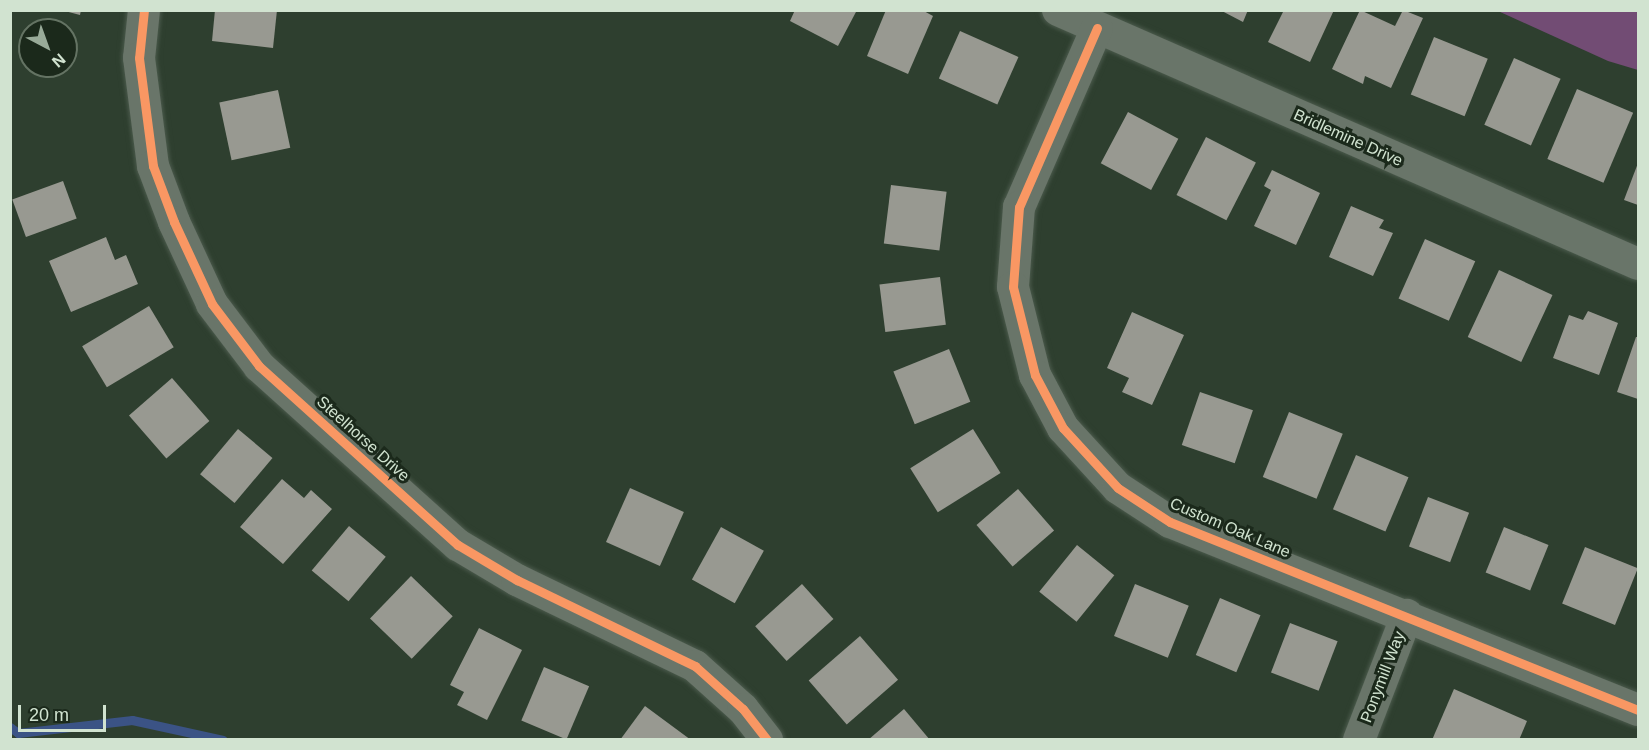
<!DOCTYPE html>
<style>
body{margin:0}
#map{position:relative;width:1649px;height:750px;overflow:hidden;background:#2e3f2f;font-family:Helvetica,sans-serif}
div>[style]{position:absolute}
.green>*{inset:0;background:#724c74}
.stream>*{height:9px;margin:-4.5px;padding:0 4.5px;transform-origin:4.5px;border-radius:4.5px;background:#3b5385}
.building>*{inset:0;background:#989991;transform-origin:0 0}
.roads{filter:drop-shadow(0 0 2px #4b5a4c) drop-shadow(0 0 2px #4b5a4c)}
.street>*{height:32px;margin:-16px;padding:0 16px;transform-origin:16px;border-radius:16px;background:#697569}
.cycleway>*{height:9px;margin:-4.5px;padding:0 4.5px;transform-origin:4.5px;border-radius:4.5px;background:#f99763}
span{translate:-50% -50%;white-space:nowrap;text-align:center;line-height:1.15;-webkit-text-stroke:6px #1b291b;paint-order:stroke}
.street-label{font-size:16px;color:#d1e3d0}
.frame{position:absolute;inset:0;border:12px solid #d1e3d0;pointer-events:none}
.north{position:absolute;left:18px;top:18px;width:60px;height:60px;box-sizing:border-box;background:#1b291b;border:2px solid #647363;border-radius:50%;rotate:139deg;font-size:16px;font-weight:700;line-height:24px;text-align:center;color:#d1e3d0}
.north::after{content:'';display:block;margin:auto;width:21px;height:27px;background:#98aa98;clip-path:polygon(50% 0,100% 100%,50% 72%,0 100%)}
.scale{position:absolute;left:18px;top:705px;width:88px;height:27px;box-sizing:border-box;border:3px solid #d1e3d0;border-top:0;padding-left:8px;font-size:18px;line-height:21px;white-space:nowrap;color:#d1e3d0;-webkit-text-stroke:4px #1b291b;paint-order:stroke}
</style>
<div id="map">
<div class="green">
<div style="clip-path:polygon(1498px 11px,1638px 11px,1638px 70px,1608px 61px)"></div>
</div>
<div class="stream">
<div style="left:10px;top:727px;width:10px;rotate:37deg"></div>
<div style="left:18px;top:733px;width:115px;rotate:-6.5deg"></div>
<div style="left:132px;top:720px;width:93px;rotate:12.4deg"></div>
</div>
<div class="building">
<div style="clip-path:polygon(61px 10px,81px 10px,80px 15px)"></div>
<div style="clip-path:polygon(215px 10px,277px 10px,273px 48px,212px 41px)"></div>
<div style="clip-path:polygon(795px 10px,857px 10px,838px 46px,790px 21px)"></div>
<div style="clip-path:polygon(886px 10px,922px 10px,933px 16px,908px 74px,867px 56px)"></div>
<div style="clip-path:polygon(1220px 10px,1248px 10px,1243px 22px)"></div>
<div style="clip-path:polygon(1284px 10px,1334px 10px,1310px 62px,1268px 42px)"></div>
<div style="clip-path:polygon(1360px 10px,1395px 26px,1403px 10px,1423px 18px,1391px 88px,1365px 76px,1363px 84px,1332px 69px)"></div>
<div style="left:960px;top:31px;width:64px;height:52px;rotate:24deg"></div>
<div style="left:1434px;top:37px;width:58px;height:62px;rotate:22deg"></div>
<div style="left:1514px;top:58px;width:51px;height:73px;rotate:24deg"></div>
<div style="left:1577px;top:89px;width:61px;height:76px;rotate:23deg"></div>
<div style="left:278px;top:90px;width:59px;height:60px;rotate:78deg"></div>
<div style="left:1128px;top:112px;width:57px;height:58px;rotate:28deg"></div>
<div style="left:1206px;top:137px;width:56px;height:65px;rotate:27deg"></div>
<div style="clip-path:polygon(1638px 163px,1638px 205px,1624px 200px)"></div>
<div style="clip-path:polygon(1272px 170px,1320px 193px,1296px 245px,1254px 226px,1271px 190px,1264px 186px)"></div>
<div style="left:63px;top:181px;width:40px;height:54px;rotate:70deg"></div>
<div style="left:891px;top:185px;width:56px;height:59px;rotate:7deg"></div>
<div style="clip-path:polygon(1351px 206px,1384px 220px,1379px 228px,1393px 233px,1373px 276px,1329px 257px)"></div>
<div style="clip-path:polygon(106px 237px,115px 260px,126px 255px,138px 284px,71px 312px,49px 261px)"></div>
<div style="left:1425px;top:239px;width:55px;height:65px;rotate:24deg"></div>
<div style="left:1499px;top:270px;width:59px;height:74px;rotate:25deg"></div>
<div style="left:940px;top:277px;width:48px;height:61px;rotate:83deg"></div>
<div style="left:149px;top:306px;width:48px;height:78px;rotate:59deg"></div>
<div style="clip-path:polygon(1588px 311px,1618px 323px,1599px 375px,1553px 358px,1569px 315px,1583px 320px)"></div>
<div style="clip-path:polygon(1132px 312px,1184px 335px,1152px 405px,1122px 392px,1129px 378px,1107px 368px)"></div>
<div style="clip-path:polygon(1636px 337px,1638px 337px,1638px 399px,1617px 392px)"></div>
<div style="left:949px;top:349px;width:57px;height:60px;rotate:68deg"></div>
<div style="left:172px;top:378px;width:57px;height:57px;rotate:49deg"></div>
<div style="left:1200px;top:392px;width:56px;height:56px;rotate:19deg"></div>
<div style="left:1289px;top:412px;width:58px;height:70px;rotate:22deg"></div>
<div style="left:238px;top:429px;width:45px;height:59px;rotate:40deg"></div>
<div style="left:973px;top:429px;width:52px;height:74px;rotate:58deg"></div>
<div style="left:1356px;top:455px;width:57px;height:59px;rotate:23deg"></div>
<div style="clip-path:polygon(282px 479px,304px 498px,311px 490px,332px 509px,283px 564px,240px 527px)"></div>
<div style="left:630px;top:488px;width:59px;height:59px;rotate:24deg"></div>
<div style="left:1018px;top:489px;width:55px;height:55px;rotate:49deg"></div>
<div style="left:1428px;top:497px;width:44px;height:53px;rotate:21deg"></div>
<div style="left:349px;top:526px;width:48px;height:58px;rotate:40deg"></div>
<div style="left:721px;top:527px;width:49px;height:60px;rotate:29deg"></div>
<div style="left:1504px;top:527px;width:48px;height:49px;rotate:22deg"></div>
<div style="left:1077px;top:545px;width:48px;height:60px;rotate:39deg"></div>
<div style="left:1585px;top:547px;width:57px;height:61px;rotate:22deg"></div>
<div style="left:411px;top:576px;width:58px;height:59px;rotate:44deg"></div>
<div style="left:802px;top:584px;width:47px;height:63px;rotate:48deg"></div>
<div style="left:1135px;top:584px;width:58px;height:56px;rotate:22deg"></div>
<div style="left:1220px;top:598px;width:44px;height:62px;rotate:23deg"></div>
<div style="left:1290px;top:623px;width:51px;height:53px;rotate:21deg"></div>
<div style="clip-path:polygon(479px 628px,522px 650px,487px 720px,457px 705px,464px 692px,450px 685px)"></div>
<div style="left:860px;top:636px;width:58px;height:68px;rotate:49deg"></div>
<div style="left:544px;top:667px;width:49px;height:58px;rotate:23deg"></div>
<div style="clip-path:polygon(1454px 689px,1527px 721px,1519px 740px,1432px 740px)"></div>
<div style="clip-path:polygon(645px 706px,691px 740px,620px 740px)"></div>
<div style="clip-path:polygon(904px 709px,930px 740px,868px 740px)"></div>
</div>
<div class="roads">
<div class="street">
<div style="left:144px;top:10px;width:48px;rotate:95.9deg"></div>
<div style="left:139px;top:58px;width:109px;rotate:82.6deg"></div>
<div style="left:153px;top:166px;width:60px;rotate:69.4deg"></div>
<div style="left:174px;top:222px;width:90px;rotate:65.1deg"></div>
<div style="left:212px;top:304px;width:78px;rotate:52.8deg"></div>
<div style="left:259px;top:366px;width:268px;rotate:42deg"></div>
<div style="left:458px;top:545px;width:69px;rotate:30.7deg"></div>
<div style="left:517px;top:580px;width:198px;rotate:25.8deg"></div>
<div style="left:695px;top:666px;width:64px;rotate:41.9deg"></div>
<div style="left:743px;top:709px;width:39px;rotate:52deg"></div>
<div style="left:1058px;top:10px;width:633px;rotate:23.65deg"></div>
<div style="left:1097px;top:28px;width:195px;rotate:113.5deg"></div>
<div style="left:1019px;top:207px;width:80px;rotate:94.3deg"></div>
<div style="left:1013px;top:287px;width:91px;rotate:76deg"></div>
<div style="left:1035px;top:375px;width:60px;rotate:62.2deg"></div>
<div style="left:1063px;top:428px;width:81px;rotate:47.5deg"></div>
<div style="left:1118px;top:488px;width:62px;rotate:33.2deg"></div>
<div style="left:1170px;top:522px;width:504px;rotate:21.89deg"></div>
<div style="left:1359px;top:740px;width:134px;rotate:-69deg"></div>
</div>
</div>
<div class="cycleway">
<div style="left:144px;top:10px;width:48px;rotate:95.9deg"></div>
<div style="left:139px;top:58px;width:109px;rotate:82.6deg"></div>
<div style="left:153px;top:166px;width:60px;rotate:69.4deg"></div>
<div style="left:174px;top:222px;width:90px;rotate:65.1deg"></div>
<div style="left:212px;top:304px;width:78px;rotate:52.8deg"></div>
<div style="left:259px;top:366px;width:268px;rotate:42deg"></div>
<div style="left:458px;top:545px;width:69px;rotate:30.7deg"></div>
<div style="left:517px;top:580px;width:198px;rotate:25.8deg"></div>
<div style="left:695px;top:666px;width:64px;rotate:41.9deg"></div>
<div style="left:743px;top:709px;width:39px;rotate:52deg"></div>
<div style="left:1097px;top:28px;width:195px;rotate:113.5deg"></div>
<div style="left:1019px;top:207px;width:80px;rotate:94.3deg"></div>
<div style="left:1013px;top:287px;width:91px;rotate:76deg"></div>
<div style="left:1035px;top:375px;width:60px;rotate:62.2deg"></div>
<div style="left:1063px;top:428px;width:81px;rotate:47.5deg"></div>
<div style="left:1118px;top:488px;width:62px;rotate:33.2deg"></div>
<div style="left:1170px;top:522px;width:504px;rotate:21.89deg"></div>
</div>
<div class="street-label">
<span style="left:1348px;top:138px;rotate:24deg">Bridlemine Drive</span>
<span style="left:363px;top:439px;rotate:42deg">Steelhorse Drive</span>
<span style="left:1230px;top:528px;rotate:23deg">Custom Oak Lane</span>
<span style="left:1383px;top:677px;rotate:-69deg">Ponymill Way</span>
</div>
<div class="frame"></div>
<div class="north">N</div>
<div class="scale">20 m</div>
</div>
